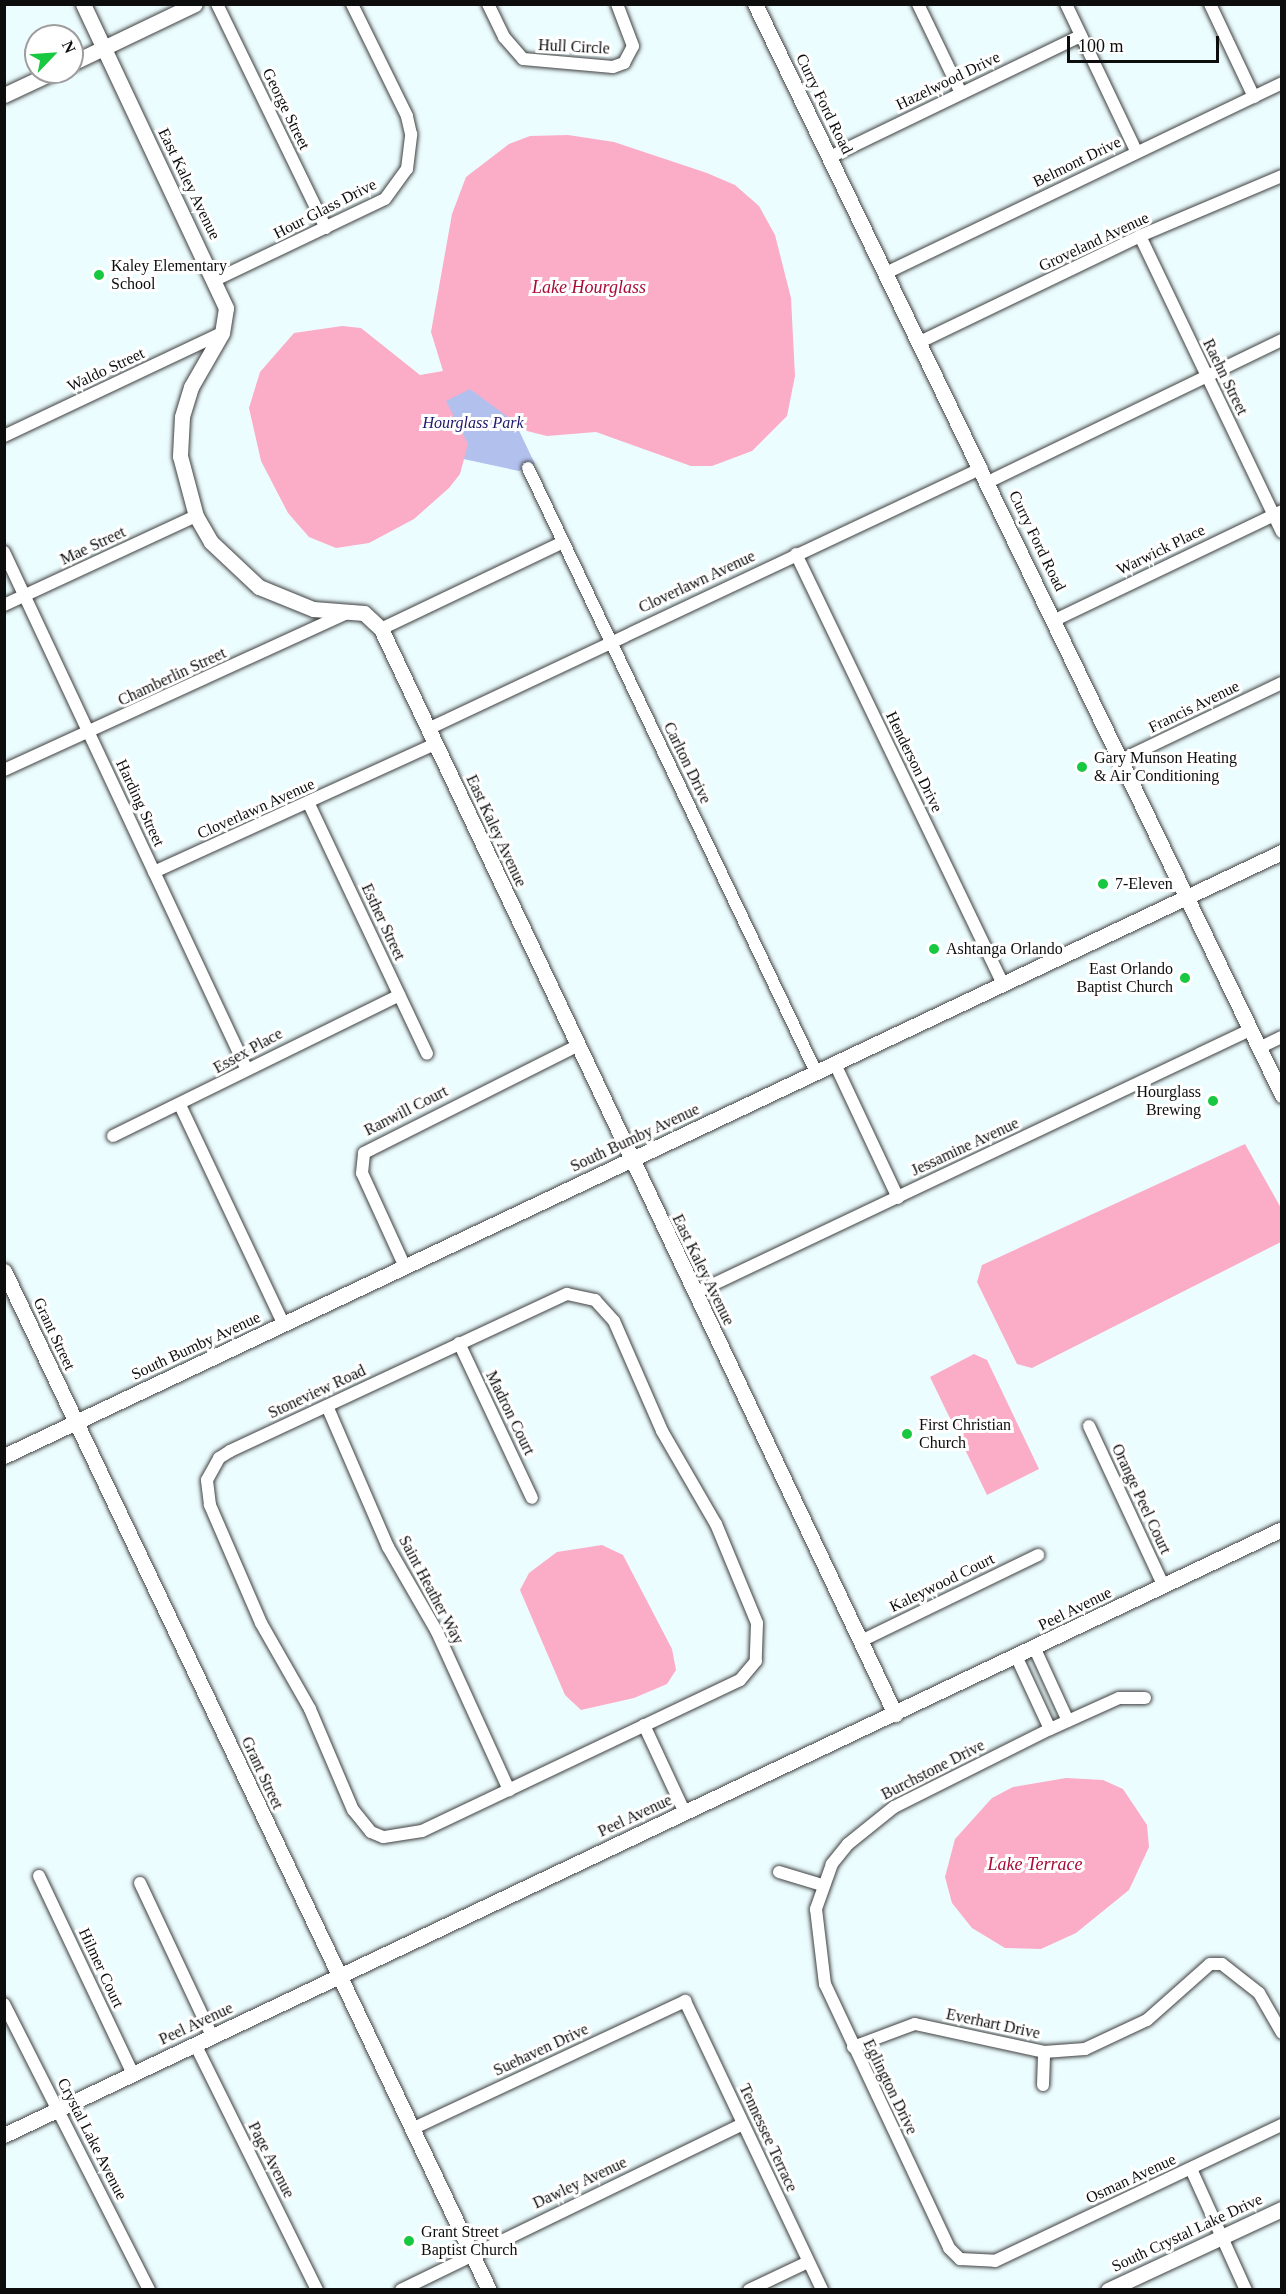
<!DOCTYPE html>
<style>
body{margin:0}
#map{position:relative;width:1286px;height:2294px;overflow:hidden;background:#ecfdff;font-family:Georgia,serif}
div>[style]{position:absolute}
.green>*{inset:0;background:#b2c0ed}
.water>*{inset:0;background:#fbacc7}
.roads{filter:drop-shadow(0 0 2px #404040) drop-shadow(0 0 2px #404040)}
.minor>*{height:12px;margin:-6px;padding:0 6px;transform-origin:6px;border-radius:6px;background:#fff}
.tertiary>*{height:15px;margin:-7.5px;padding:0 7.5px;transform-origin:7.5px;border-radius:7.5px;background:#fff}
.dots>*{width:16px;height:16px;translate:-50% -50%;box-sizing:border-box;border:3px solid #fff;border-radius:50%}
span{translate:-50% -50%;white-space:nowrap;text-align:center;line-height:1.15;-webkit-text-stroke:6px #fff;paint-order:stroke}
.street-label{font-size:16px;color:#0d0d0d}
.poi-label{font-size:16px;color:#0d0d0d}
.left{translate:0 -50%;text-align:left}
.right{translate:-100% -50%;text-align:right}
.park-label{font-size:16px;color:#1d186a;font-style:italic}
.water-label{font-size:18px;color:#a90b38;font-style:italic}
.frame{position:absolute;inset:0;border:6px solid #0d0d0d;pointer-events:none}
.north{position:absolute;left:24px;top:24px;width:60px;height:60px;box-sizing:border-box;background:#fff;border:2px solid #9e9e9e;border-radius:50%;rotate:65deg;font-size:16px;font-weight:700;line-height:24px;text-align:center;color:#0d0d0d}
.north::after{content:'';display:block;margin:auto;width:21px;height:27px;background:#19c841;clip-path:polygon(50% 0,100% 100%,50% 72%,0 100%)}
.scale{position:absolute;left:1067px;top:36px;width:152px;height:27px;box-sizing:border-box;border:3px solid #0d0d0d;border-top:0;padding-left:8px;font-size:18px;line-height:21px;white-space:nowrap;color:#0d0d0d;-webkit-text-stroke:4px #fff;paint-order:stroke}
</style>
<div id="map">
<div class="green">
<div style="clip-path:polygon(491px 372px,535px 464px,519px 471px,356px 436px)"></div>
</div>
<div class="water">
<div style="clip-path:polygon(568px 135px,614px 142px,707px 173px,735px 185px,759px 206px,775px 235px,791px 298px,795px 376px,787px 416px,752px 451px,712px 466px,691px 466px,596px 432px,547px 436px,527px 431px,470px 389px,446px 401px,468px 444px,460px 474px,449px 488px,414px 519px,369px 543px,336px 548px,309px 537px,288px 513px,261px 461px,249px 408px,260px 372px,294px 333px,342px 326px,361px 328px,420px 375px,443px 371px,431px 332px,452px 214px,466px 177px,509px 144px,530px 136px)"></div>
<div style="clip-path:polygon(1245px 1144px,1281px 1208px,1281px 1242px,1032px 1368px,1017px 1364px,977px 1282px,982px 1265px)"></div>
<div style="clip-path:polygon(974px 1354px,987px 1360px,1039px 1469px,987px 1495px,930px 1377px)"></div>
<div style="clip-path:polygon(602px 1545px,623px 1555px,672px 1649px,676px 1670px,667px 1684px,634px 1698px,581px 1710px,565px 1695px,520px 1590px,529px 1573px,557px 1552px)"></div>
<div style="clip-path:polygon(1066px 1778px,1103px 1780px,1123px 1789px,1147px 1825px,1149px 1847px,1129px 1890px,1076px 1933px,1041px 1949px,1005px 1948px,972px 1928px,952px 1903px,945px 1877px,955px 1839px,992px 1798px,1013px 1787px)"></div>
</div>
<div class="roads">
<div class="minor">
<div style="left:217px;top:4px;width:249px;rotate:64.1deg"></div>
<div style="left:488px;top:4px;width:37px;rotate:64deg"></div>
<div style="left:504px;top:37px;width:29px;rotate:49deg"></div>
<div style="left:523px;top:59px;width:90px;rotate:5.1deg"></div>
<div style="left:613px;top:67px;width:12px;rotate:-20deg"></div>
<div style="left:624px;top:63px;width:19px;rotate:-62deg"></div>
<div style="left:633px;top:46px;width:45px;rotate:-110.9deg"></div>
<div style="left:918px;top:4px;width:99px;rotate:64.2deg"></div>
<div style="left:1066px;top:4px;width:163px;rotate:64.5deg"></div>
<div style="left:1210px;top:4px;width:103px;rotate:64.7deg"></div>
<div style="left:830px;top:157px;width:278px;rotate:-25.8deg"></div>
<div style="left:1140px;top:236px;width:328px;rotate:64.4deg"></div>
<div style="left:888px;top:272px;width:437px;rotate:-25.6deg"></div>
<div style="left:215px;top:280px;width:188px;rotate:-25.5deg"></div>
<div style="left:385px;top:199px;width:37px;rotate:-54deg"></div>
<div style="left:407px;top:169px;width:35px;rotate:-83deg"></div>
<div style="left:411px;top:134px;width:18px;rotate:-103deg"></div>
<div style="left:407px;top:116px;width:125px;rotate:-116.2deg"></div>
<div style="left:922px;top:341px;width:242px;rotate:-25.7deg"></div>
<div style="left:1140px;top:236px;width:154px;rotate:-22.9deg"></div>
<div style="left:4px;top:436px;width:241px;rotate:-25.3deg"></div>
<div style="left:528px;top:468px;width:669px;rotate:64.51deg"></div>
<div style="left:988px;top:482px;width:326px;rotate:-25.8deg"></div>
<div style="left:4px;top:552px;width:570px;rotate:64.87deg"></div>
<div style="left:796px;top:554px;width:478px;rotate:64.3deg"></div>
<div style="left:4px;top:605px;width:212px;rotate:-24.9deg"></div>
<div style="left:1055px;top:620px;width:252px;rotate:-25.6deg"></div>
<div style="left:381px;top:629px;width:202px;rotate:-25.5deg"></div>
<div style="left:428px;top:729px;width:612px;rotate:-25.23deg"></div>
<div style="left:1121px;top:760px;width:178px;rotate:-25.6deg"></div>
<div style="left:4px;top:770px;width:382px;rotate:-24.6deg"></div>
<div style="left:309px;top:804px;width:276px;rotate:64.7deg"></div>
<div style="left:154px;top:872px;width:309px;rotate:-24.5deg"></div>
<div style="left:1259px;top:1048px;width:25px;rotate:-26deg"></div>
<div style="left:835px;top:1064px;width:148px;rotate:64.8deg"></div>
<div style="left:180px;top:1105px;width:243px;rotate:64.7deg"></div>
<div style="left:113px;top:1136px;width:319px;rotate:-26.2deg"></div>
<div style="left:405px;top:1267px;width:103px;rotate:-114.6deg"></div>
<div style="left:362px;top:1173px;width:20px;rotate:-84deg"></div>
<div style="left:364px;top:1153px;width:238px;rotate:-26.7deg"></div>
<div style="left:695px;top:1293px;width:614px;rotate:-25.36deg"></div>
<div style="left:567px;top:1294px;width:29px;rotate:12deg"></div>
<div style="left:595px;top:1300px;width:28px;rotate:48deg"></div>
<div style="left:614px;top:1321px;width:120px;rotate:66.4deg"></div>
<div style="left:662px;top:1431px;width:108px;rotate:59.9deg"></div>
<div style="left:716px;top:1524px;width:107px;rotate:67.5deg"></div>
<div style="left:757px;top:1623px;width:38px;rotate:92deg"></div>
<div style="left:756px;top:1661px;width:25px;rotate:130deg"></div>
<div style="left:740px;top:1680px;width:352px;rotate:154.6deg"></div>
<div style="left:422px;top:1831px;width:39px;rotate:171deg"></div>
<div style="left:383px;top:1837px;width:13px;rotate:-157deg"></div>
<div style="left:371px;top:1832px;width:28px;rotate:-129deg"></div>
<div style="left:353px;top:1810px;width:110px;rotate:-113.1deg"></div>
<div style="left:310px;top:1709px;width:99px;rotate:-119.7deg"></div>
<div style="left:261px;top:1623px;width:129px;rotate:-113.4deg"></div>
<div style="left:210px;top:1505px;width:25px;rotate:-97deg"></div>
<div style="left:207px;top:1480px;width:25px;rotate:-61deg"></div>
<div style="left:219px;top:1458px;width:13px;rotate:-32deg"></div>
<div style="left:230px;top:1451px;width:372px;rotate:-25deg"></div>
<div style="left:459px;top:1343px;width:171px;rotate:64.8deg"></div>
<div style="left:327px;top:1406px;width:154px;rotate:66.6deg"></div>
<div style="left:388px;top:1547px;width:98px;rotate:60deg"></div>
<div style="left:437px;top:1632px;width:174px;rotate:65.5deg"></div>
<div style="left:1089px;top:1426px;width:175px;rotate:65deg"></div>
<div style="left:861px;top:1641px;width:197px;rotate:-25.9deg"></div>
<div style="left:1035px;top:1649px;width:79px;rotate:65.4deg"></div>
<div style="left:1017px;top:1658px;width:78px;rotate:65.1deg"></div>
<div style="left:1145px;top:1698px;width:26px;rotate:180deg"></div>
<div style="left:1119px;top:1698px;width:76px;rotate:155.8deg"></div>
<div style="left:1050px;top:1729px;width:174px;rotate:153.4deg"></div>
<div style="left:894px;top:1807px;width:59px;rotate:141.2deg"></div>
<div style="left:848px;top:1844px;width:26px;rotate:129deg"></div>
<div style="left:832px;top:1864px;width:48px;rotate:109.6deg"></div>
<div style="left:816px;top:1909px;width:76px;rotate:83.2deg"></div>
<div style="left:825px;top:1984px;width:292px;rotate:64.8deg"></div>
<div style="left:949px;top:2248px;width:16px;rotate:45deg"></div>
<div style="left:960px;top:2259px;width:35px;rotate:3deg"></div>
<div style="left:995px;top:2261px;width:318px;rotate:-25.4deg"></div>
<div style="left:644px;top:1725px;width:97px;rotate:65deg"></div>
<div style="left:779px;top:1872px;width:45px;rotate:16.8deg"></div>
<div style="left:39px;top:1876px;width:219px;rotate:64.6deg"></div>
<div style="left:140px;top:1883px;width:169px;rotate:64.8deg"></div>
<div style="left:4px;top:2004px;width:321px;rotate:63.1deg"></div>
<div style="left:195px;top:2044px;width:275px;rotate:63.6deg"></div>
<div style="left:853px;top:2047px;width:66px;rotate:-20.4deg"></div>
<div style="left:915px;top:2024px;width:132px;rotate:12.2deg"></div>
<div style="left:1044px;top:2052px;width:41px;rotate:-4.2deg"></div>
<div style="left:1085px;top:2049px;width:68px;rotate:-25.1deg"></div>
<div style="left:1147px;top:2020px;width:84px;rotate:-41.6deg"></div>
<div style="left:1210px;top:1964px;width:12px"></div>
<div style="left:1222px;top:1964px;width:47px;rotate:38.1deg"></div>
<div style="left:1259px;top:1993px;width:46px;rotate:60.1deg"></div>
<div style="left:1043px;top:2085px;width:33px;rotate:-88deg"></div>
<div style="left:412px;top:2129px;width:302px;rotate:-25.1deg"></div>
<div style="left:685px;top:2001px;width:320px;rotate:64.6deg"></div>
<div style="left:1191px;top:2169px;width:133px;rotate:65.6deg"></div>
<div style="left:401px;top:2290px;width:380px;rotate:-25.9deg"></div>
<div style="left:749px;top:2290px;width:65px;rotate:-25.4deg"></div>
</div>
<div class="tertiary">
<div style="left:83px;top:4px;width:336px;rotate:64.8deg"></div>
<div style="left:226px;top:308px;width:25px;rotate:99deg"></div>
<div style="left:222px;top:333px;width:62px;rotate:119.9deg"></div>
<div style="left:191px;top:387px;width:31px;rotate:107deg"></div>
<div style="left:182px;top:417px;width:39px;rotate:93deg"></div>
<div style="left:180px;top:456px;width:62px;rotate:75.1deg"></div>
<div style="left:196px;top:516px;width:30px;rotate:60deg"></div>
<div style="left:211px;top:542px;width:66px;rotate:43.2deg"></div>
<div style="left:259px;top:587px;width:58px;rotate:22.2deg"></div>
<div style="left:313px;top:609px;width:51px;rotate:4.5deg"></div>
<div style="left:364px;top:613px;width:23px;rotate:43deg"></div>
<div style="left:381px;top:629px;width:1201px;rotate:64.65deg"></div>
<div style="left:755px;top:4px;width:1212px;rotate:64.22deg"></div>
<div style="left:72px;top:63px;width:136px;rotate:-25.6deg"></div>
<div style="left:4px;top:95px;width:54px;rotate:-25.1deg"></div>
<div style="left:4px;top:1271px;width:1129px;rotate:64.55deg"></div>
<div style="left:4px;top:1456px;width:1414px;rotate:-25.3deg"></div>
<div style="left:4px;top:2135px;width:1414px;rotate:-25.37deg"></div>
<div style="left:1108px;top:2290px;width:192px;rotate:-25deg"></div>
</div>
</div>
<div class="dots">
<div style="left:99px;top:275px;background:#19c841"></div>
<div style="left:1082px;top:767px;background:#19c841"></div>
<div style="left:1103px;top:884px;background:#19c841"></div>
<div style="left:934px;top:949px;background:#19c841"></div>
<div style="left:1185px;top:978px;background:#19c841"></div>
<div style="left:1213px;top:1101px;background:#19c841"></div>
<div style="left:907px;top:1434px;background:#19c841"></div>
<div style="left:409px;top:2241px;background:#19c841"></div>
</div>
<div class="street-label">
<span style="left:574px;top:47px;rotate:3deg">Hull Circle</span>
<span style="left:948px;top:81px;rotate:-26deg">Hazelwood Drive</span>
<span style="left:824px;top:104px;rotate:64deg">Curry Ford Road</span>
<span style="left:286px;top:109px;rotate:64deg">George Street</span>
<span style="left:1077px;top:162px;rotate:-26deg">Belmont Drive</span>
<span style="left:189px;top:184px;rotate:64deg">East Kaley Avenue</span>
<span style="left:325px;top:209px;rotate:-27deg">Hour Glass Drive</span>
<span style="left:1094px;top:242px;rotate:-25deg">Groveland Avenue</span>
<span style="left:106px;top:370px;rotate:-25deg">Waldo Street</span>
<span style="left:1225px;top:377px;rotate:64deg">Raehn Street</span>
<span style="left:1037px;top:541px;rotate:64deg">Curry Ford Road</span>
<span style="left:93px;top:546px;rotate:-25deg">Mae Street</span>
<span style="left:1161px;top:550px;rotate:-26deg">Warwick Place</span>
<span style="left:697px;top:582px;rotate:-25deg">Cloverlawn Avenue</span>
<span style="left:172px;top:677px;rotate:-25deg">Chamberlin Street</span>
<span style="left:1194px;top:707px;rotate:-26deg">Francis Avenue</span>
<span style="left:914px;top:762px;rotate:64deg">Henderson Drive</span>
<span style="left:687px;top:763px;rotate:64deg">Carlton Drive</span>
<span style="left:140px;top:803px;rotate:65deg">Harding Street</span>
<span style="left:256px;top:809px;rotate:-24deg">Cloverlawn Avenue</span>
<span style="left:496px;top:831px;rotate:65deg">East Kaley Avenue</span>
<span style="left:383px;top:922px;rotate:65deg">Esther Street</span>
<span style="left:248px;top:1051px;rotate:-29deg">Essex Place</span>
<span style="left:406px;top:1111px;rotate:-27deg">Ranwill Court</span>
<span style="left:635px;top:1138px;rotate:-25deg">South Bumby Avenue</span>
<span style="left:965px;top:1147px;rotate:-25deg">Jessamine Avenue</span>
<span style="left:703px;top:1270px;rotate:64deg">East Kaley Avenue</span>
<span style="left:54px;top:1334px;rotate:65deg">Grant Street</span>
<span style="left:196px;top:1346px;rotate:-25deg">South Bumby Avenue</span>
<span style="left:317px;top:1392px;rotate:-25deg">Stoneview Road</span>
<span style="left:510px;top:1413px;rotate:64deg">Madron Court</span>
<span style="left:1141px;top:1499px;rotate:65deg">Orange Peel Court</span>
<span style="left:942px;top:1583px;rotate:-26deg">Kaleywood Court</span>
<span style="left:431px;top:1590px;rotate:62deg">Saint Heather Way</span>
<span style="left:1075px;top:1609px;rotate:-26deg">Peel Avenue</span>
<span style="left:933px;top:1770px;rotate:-27deg">Burchstone Drive</span>
<span style="left:262px;top:1773px;rotate:65deg">Grant Street</span>
<span style="left:635px;top:1816px;rotate:-25deg">Peel Avenue</span>
<span style="left:101px;top:1968px;rotate:65deg">Hilmer Court</span>
<span style="left:196px;top:2024px;rotate:-25deg">Peel Avenue</span>
<span style="left:993px;top:2024px;rotate:12deg">Everhart Drive</span>
<span style="left:541px;top:2050px;rotate:-25deg">Suehaven Drive</span>
<span style="left:890px;top:2087px;rotate:64deg">Eglington Drive</span>
<span style="left:768px;top:2138px;rotate:65deg">Tennessee Terrace</span>
<span style="left:92px;top:2139px;rotate:63deg">Crystal Lake Avenue</span>
<span style="left:271px;top:2160px;rotate:63deg">Page Avenue</span>
<span style="left:1131px;top:2179px;rotate:-25deg">Osman Avenue</span>
<span style="left:580px;top:2183px;rotate:-25deg">Dawley Avenue</span>
<span style="left:1187px;top:2233px;rotate:-25deg">South Crystal Lake Drive</span>
</div>
<div class="poi-label">
<span class="left" style="left:111px;top:275px">Kaley Elementary<br>School</span>
<span class="left" style="left:1094px;top:767px">Gary Munson Heating<br>&amp; Air Conditioning</span>
<span class="left" style="left:1115px;top:884px">7-Eleven</span>
<span class="left" style="left:946px;top:949px">Ashtanga Orlando</span>
<span class="right" style="left:1173px;top:978px">East Orlando<br>Baptist Church</span>
<span class="right" style="left:1201px;top:1101px">Hourglass<br>Brewing</span>
<span class="left" style="left:919px;top:1434px">First Christian<br>Church</span>
<span class="left" style="left:421px;top:2241px">Grant Street<br>Baptist Church</span>
</div>
<div class="park-label">
<span style="left:473px;top:423px">Hourglass Park</span>
</div>
<div class="water-label">
<span style="left:589px;top:287px">Lake Hourglass</span>
<span style="left:1035px;top:1864px">Lake Terrace</span>
</div>
<div class="frame"></div>
<div class="north">N</div>
<div class="scale">100 m</div>
</div>
